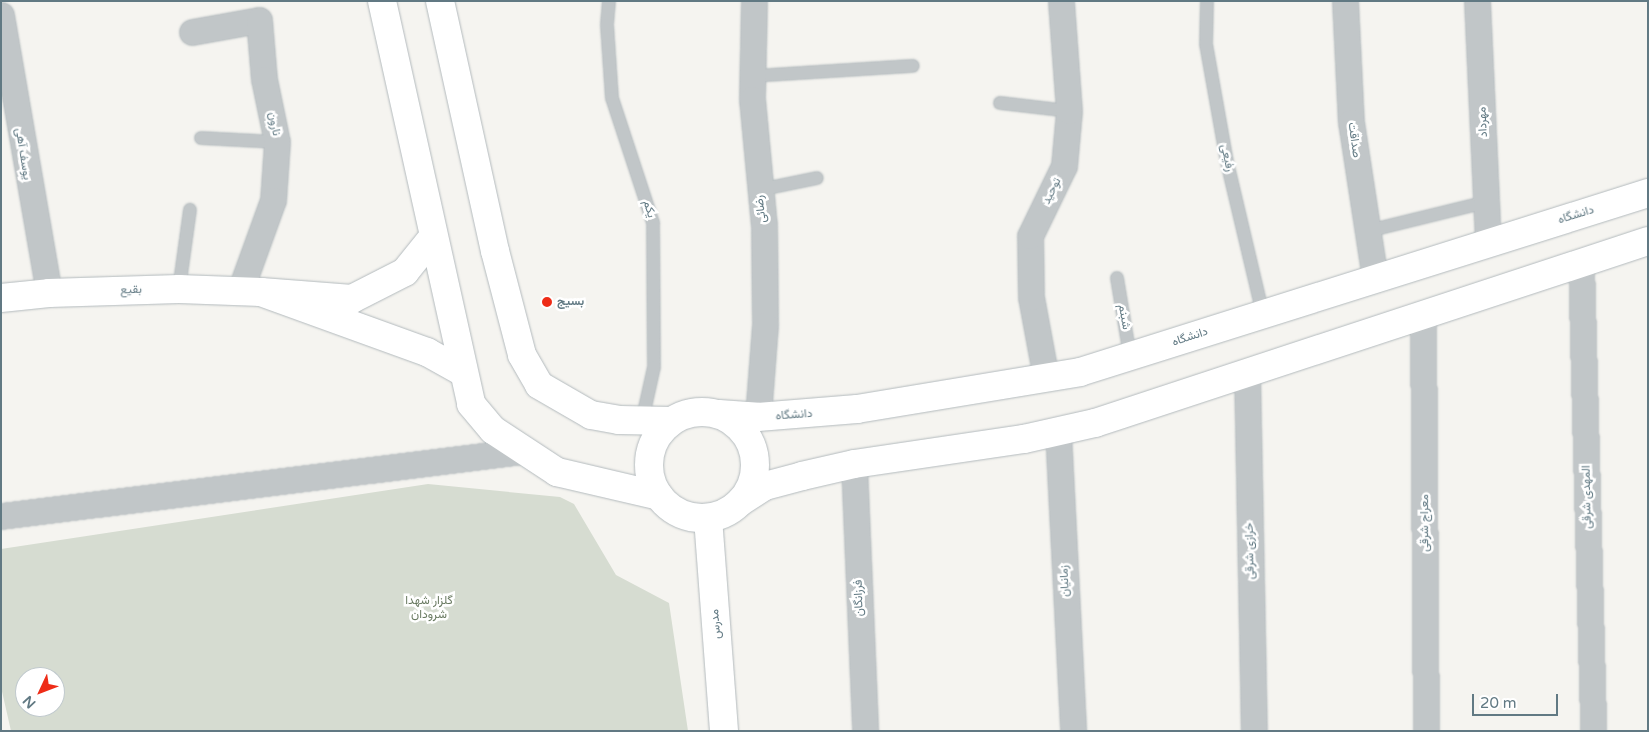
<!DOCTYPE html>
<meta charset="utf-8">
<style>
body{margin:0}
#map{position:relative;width:1649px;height:732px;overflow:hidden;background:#f5f4f0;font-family:"Varela Round",Vazirmatn,sans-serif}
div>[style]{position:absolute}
.green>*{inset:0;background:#d6dcd1}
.roads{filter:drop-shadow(0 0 1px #b3babd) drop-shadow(0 0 1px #b3babd)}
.service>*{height:12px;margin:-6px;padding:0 6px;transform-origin:6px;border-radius:6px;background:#c1c6c8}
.minor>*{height:25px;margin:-12.5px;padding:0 12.5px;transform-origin:12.5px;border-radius:12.5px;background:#c1c6c8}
.secondary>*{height:28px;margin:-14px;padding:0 14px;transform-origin:14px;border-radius:14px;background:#fff}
.secondary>.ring{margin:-14px;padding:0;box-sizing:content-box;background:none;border:28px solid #fff;border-radius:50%}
.dots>*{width:14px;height:14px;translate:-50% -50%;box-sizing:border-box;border:2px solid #fff;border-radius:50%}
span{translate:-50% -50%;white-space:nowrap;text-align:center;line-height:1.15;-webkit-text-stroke:5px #fff;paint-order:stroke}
.street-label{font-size:12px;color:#617983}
.poi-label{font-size:12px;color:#617983;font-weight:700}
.left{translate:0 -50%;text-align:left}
.park-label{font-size:12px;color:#697a61}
.frame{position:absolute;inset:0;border:2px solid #617983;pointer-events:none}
.north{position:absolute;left:15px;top:667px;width:50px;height:50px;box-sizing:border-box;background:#fff;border:1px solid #c0c9cd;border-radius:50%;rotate:227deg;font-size:14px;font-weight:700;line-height:20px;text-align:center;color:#617983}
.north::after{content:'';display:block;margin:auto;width:18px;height:22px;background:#ee2c17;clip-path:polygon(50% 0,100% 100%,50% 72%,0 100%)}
.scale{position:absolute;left:1472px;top:694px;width:86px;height:22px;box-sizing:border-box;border:2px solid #617983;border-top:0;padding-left:6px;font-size:15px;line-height:18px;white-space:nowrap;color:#617983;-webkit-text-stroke:4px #fff;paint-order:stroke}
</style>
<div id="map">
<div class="green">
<div style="clip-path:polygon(evenodd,428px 484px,560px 497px,574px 504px,616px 575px,669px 603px,688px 731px,11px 731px,1px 687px,1px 549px,428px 484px,25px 677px,55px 677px,55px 707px,25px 707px,25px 677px)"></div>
</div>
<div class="roads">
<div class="service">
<div style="left:609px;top:1px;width:24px;rotate:95deg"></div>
<div style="left:607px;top:25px;width:73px;rotate:86.1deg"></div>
<div style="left:612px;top:98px;width:132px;rotate:71.8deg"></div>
<div style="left:653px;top:223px;width:144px;rotate:89.6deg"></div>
<div style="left:654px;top:367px;width:55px;rotate:102.5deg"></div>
<div style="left:1207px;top:1px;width:43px;rotate:91.3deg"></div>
<div style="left:1206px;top:44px;width:120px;rotate:79.9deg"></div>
<div style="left:1227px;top:162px;width:156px;rotate:76.7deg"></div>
<div style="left:753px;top:76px;width:160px;rotate:-3.6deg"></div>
<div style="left:1000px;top:103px;width:69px;rotate:6.6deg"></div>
<div style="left:201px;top:138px;width:76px;rotate:3deg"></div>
<div style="left:759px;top:190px;width:59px;rotate:-11.7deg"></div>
<div style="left:1368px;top:231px;width:122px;rotate:-13.8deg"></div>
<div style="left:1117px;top:278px;width:79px;rotate:80.5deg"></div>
<div style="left:179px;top:289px;width:80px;rotate:-82.1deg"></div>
</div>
<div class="minor">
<div style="left:754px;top:1px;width:98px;rotate:91.2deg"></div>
<div style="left:752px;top:99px;width:127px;rotate:84.6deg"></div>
<div style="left:764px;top:225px;width:100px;rotate:89.4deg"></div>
<div style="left:765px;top:325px;width:92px;rotate:94.4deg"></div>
<div style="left:1345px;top:1px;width:121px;rotate:87.2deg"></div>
<div style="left:1351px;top:122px;width:158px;rotate:81.3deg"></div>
<div style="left:1477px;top:1px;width:242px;rotate:87.4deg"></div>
<div style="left:1px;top:15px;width:282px;rotate:80.2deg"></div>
<div style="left:192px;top:32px;width:68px;rotate:-10.2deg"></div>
<div style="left:259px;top:20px;width:59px;rotate:85.2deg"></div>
<div style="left:264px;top:79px;width:64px;rotate:78.3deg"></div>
<div style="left:277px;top:142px;width:58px;rotate:93.9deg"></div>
<div style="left:273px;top:200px;width:97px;rotate:109.9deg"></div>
<div style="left:1581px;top:262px;width:469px;rotate:88.5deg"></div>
<div style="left:1423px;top:314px;width:417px;rotate:89.6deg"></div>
<div style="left:1247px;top:372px;width:359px;rotate:88.9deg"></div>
<div style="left:1046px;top:378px;width:82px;rotate:-100.5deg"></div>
<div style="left:1031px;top:297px;width:61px;rotate:-90.9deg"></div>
<div style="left:1030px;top:236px;width:78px;rotate:-64.1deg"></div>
<div style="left:1064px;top:166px;width:55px;rotate:-84.8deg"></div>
<div style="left:1069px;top:111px;width:110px;rotate:-94.2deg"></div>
<div style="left:1058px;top:431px;width:300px;rotate:87.1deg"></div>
<div style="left:854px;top:464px;width:267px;rotate:87.6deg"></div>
<div style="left:1px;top:516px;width:526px;rotate:-7.1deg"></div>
</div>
<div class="secondary">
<div style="left:382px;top:1px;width:413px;rotate:77.5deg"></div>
<div style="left:471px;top:404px;width:34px;rotate:50deg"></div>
<div style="left:493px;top:430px;width:77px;rotate:33.3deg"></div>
<div style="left:557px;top:472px;width:105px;rotate:13.2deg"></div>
<div style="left:440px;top:1px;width:256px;rotate:77.6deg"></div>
<div style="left:495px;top:251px;width:107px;rotate:75.4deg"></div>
<div style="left:522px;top:355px;width:34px;rotate:60deg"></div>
<div style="left:539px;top:385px;width:60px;rotate:30deg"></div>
<div style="left:591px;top:415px;width:28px;rotate:10deg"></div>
<div style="left:619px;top:420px;width:52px;rotate:1.1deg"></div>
<div style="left:433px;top:237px;width:45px;rotate:128.7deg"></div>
<div style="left:405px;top:272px;width:59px;rotate:153deg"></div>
<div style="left:352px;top:299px;width:91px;rotate:-175.6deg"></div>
<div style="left:261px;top:292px;width:177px;rotate:19.9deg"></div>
<div style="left:427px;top:352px;width:41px;rotate:29.1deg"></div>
<div style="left:1px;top:298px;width:48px;rotate:-5.9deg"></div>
<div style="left:49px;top:293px;width:130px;rotate:-1.8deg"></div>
<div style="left:179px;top:289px;width:82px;rotate:2.1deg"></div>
<div class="ring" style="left:649px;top:412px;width:78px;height:78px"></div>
<div style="left:719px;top:414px;width:39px;rotate:4deg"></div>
<div style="left:758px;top:417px;width:99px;rotate:-4.6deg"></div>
<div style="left:857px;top:409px;width:226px;rotate:-9.4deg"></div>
<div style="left:1080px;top:372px;width:596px;rotate:-17.49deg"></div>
<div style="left:740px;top:502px;width:30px;rotate:-33deg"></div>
<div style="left:765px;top:486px;width:38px;rotate:-15deg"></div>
<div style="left:802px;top:476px;width:53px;rotate:-13deg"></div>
<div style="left:854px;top:464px;width:172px;rotate:-8.4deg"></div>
<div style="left:1024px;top:439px;width:73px;rotate:-12.7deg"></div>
<div style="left:1095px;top:423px;width:582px;rotate:-18.22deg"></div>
<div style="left:708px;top:518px;width:214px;rotate:85.7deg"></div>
</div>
</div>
<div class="dots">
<div style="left:547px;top:302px;background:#ee2c17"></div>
</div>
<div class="street-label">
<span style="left:1483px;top:122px;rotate:-93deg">مهرداد</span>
<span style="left:274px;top:124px;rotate:78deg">نارون</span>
<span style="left:1354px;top:140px;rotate:82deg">صداقت</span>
<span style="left:23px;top:154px;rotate:81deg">یوسف آهی</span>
<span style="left:1227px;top:158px;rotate:78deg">رفیعی</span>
<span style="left:1052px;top:191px;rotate:-64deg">توحید</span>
<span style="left:649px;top:209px;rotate:74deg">یکم</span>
<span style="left:761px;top:209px;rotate:-97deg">رضائی</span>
<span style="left:1576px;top:215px;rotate:-17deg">دانشگاه</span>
<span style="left:131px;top:290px;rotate:-2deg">بقیع</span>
<span style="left:1124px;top:317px;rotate:80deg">شبنم</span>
<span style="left:1190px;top:337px;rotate:-18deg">دانشگاه</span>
<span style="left:794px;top:415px;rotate:-4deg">دانشگاه</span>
<span style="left:1587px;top:497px;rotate:-91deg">المهدی شرقی</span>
<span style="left:1425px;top:523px;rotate:-90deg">معراج شرقی</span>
<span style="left:1250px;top:551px;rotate:-91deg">خرازی شرقی</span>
<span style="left:1065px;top:581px;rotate:-93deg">زمانیان</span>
<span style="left:859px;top:598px;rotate:-92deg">فرزانگان</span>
<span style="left:716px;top:624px;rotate:-94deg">مدرس</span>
</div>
<div class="poi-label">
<span class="left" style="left:557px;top:302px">بسیج</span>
</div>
<div class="park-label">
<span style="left:429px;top:608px">گلزار شهدا<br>شرودان</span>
</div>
<div class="frame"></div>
<div class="north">N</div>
<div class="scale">20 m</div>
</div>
